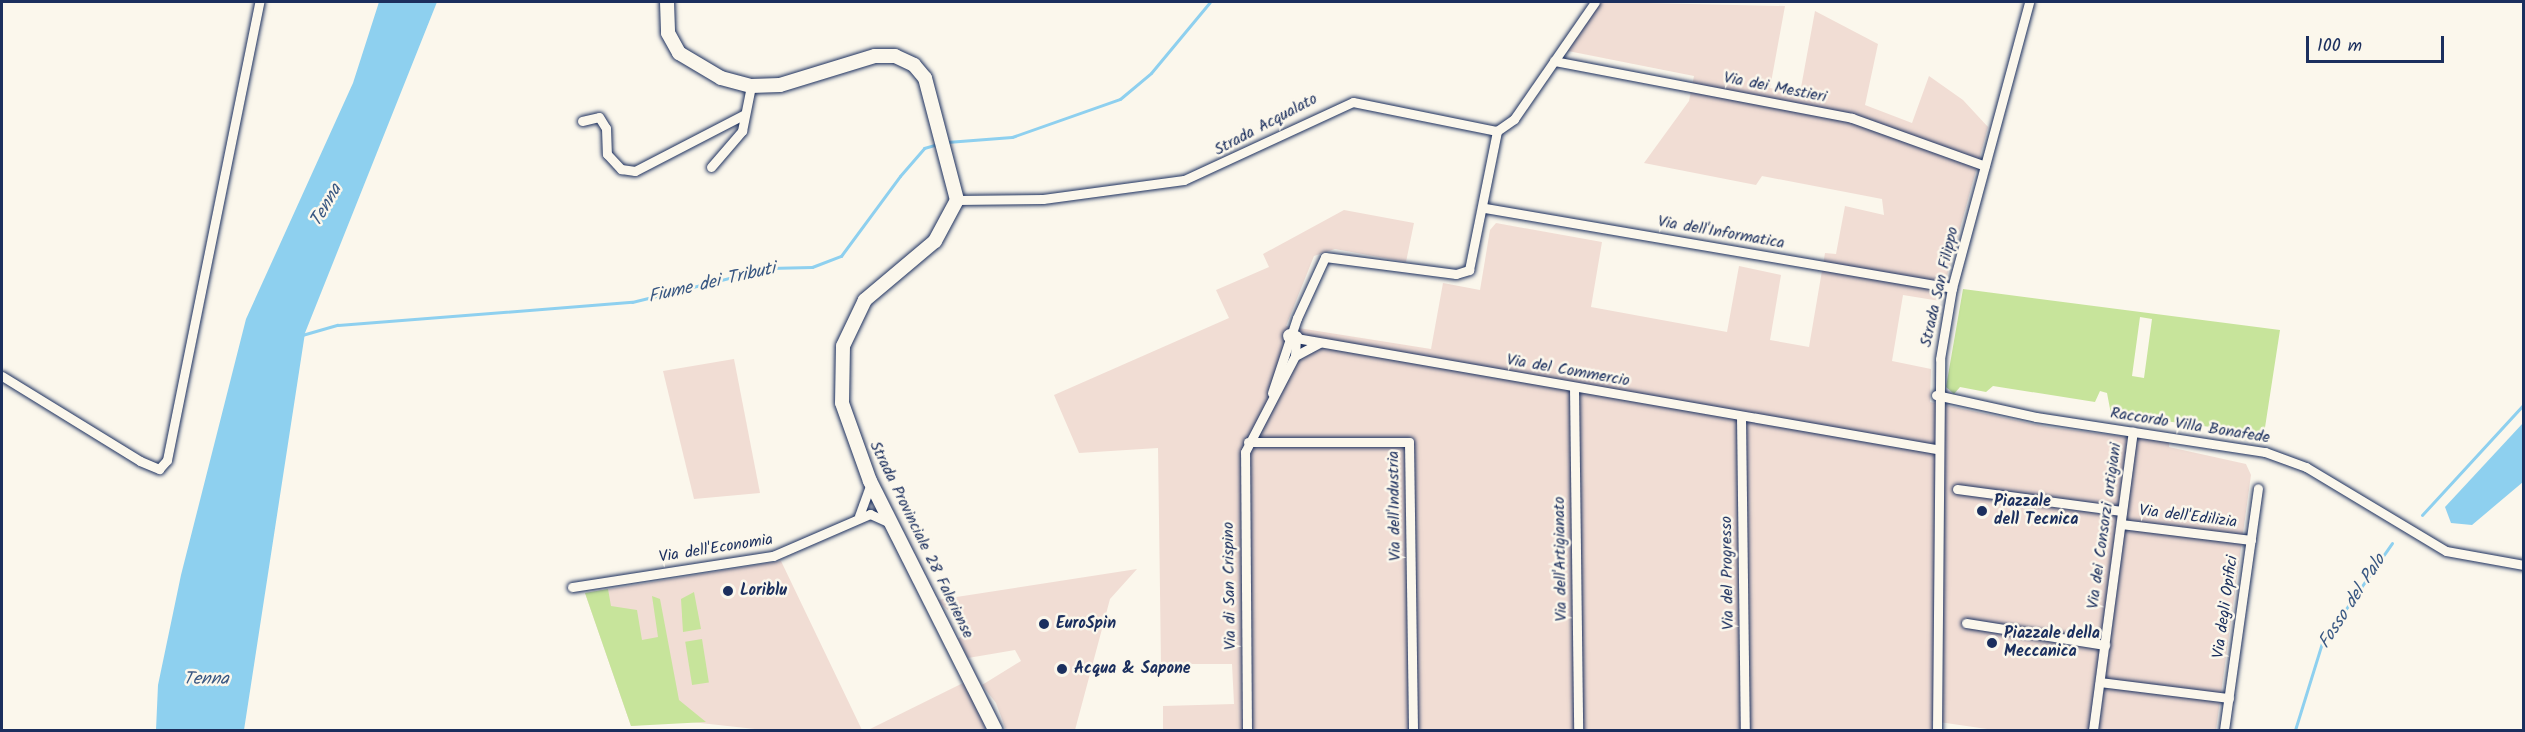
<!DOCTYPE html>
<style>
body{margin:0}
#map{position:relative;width:2525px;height:732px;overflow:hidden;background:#fbf7ec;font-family:Kalam,sans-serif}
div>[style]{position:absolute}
.built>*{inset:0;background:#f1ddd4}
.green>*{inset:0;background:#c7e49b;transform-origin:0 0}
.water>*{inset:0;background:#8ed0ef}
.stream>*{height:3px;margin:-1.5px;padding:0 1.5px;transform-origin:1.5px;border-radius:1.5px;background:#8ed0ef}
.roads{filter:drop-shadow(0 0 2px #1b2f5e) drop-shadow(0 0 2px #1b2f5e)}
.street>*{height:9px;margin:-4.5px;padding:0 4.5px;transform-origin:4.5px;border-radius:4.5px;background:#fbf7ec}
.secondary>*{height:14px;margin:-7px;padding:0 7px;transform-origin:7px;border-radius:7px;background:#fbf7ec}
.dots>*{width:16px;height:16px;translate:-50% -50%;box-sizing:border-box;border:3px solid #fbf7ec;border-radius:50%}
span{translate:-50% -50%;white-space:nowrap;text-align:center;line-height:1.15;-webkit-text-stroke:5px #fbf7ec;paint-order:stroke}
.street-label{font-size:16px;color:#1b2f5e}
.poi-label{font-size:16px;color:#1b2f5e;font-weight:700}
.left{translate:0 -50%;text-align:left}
.water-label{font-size:18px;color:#385782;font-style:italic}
.frame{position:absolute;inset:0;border:3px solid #1b2f5e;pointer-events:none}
.scale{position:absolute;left:2306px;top:36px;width:138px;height:27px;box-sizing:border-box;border:3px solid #1b2f5e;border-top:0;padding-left:8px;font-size:18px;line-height:21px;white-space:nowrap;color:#1b2f5e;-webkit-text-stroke:4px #fbf7ec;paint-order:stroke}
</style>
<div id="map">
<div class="built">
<div style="clip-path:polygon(1601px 2px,1785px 6px,1770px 88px,1800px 93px,1815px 11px,1878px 44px,1865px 105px,1912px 123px,1929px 76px,1963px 100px,1988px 127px,1940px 301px,1903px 295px,1892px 361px,1931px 369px,1930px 402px,2048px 427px,2169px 442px,2169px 447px,2246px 464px,2251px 475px,2216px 730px,1994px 730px,1932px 721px,1932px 730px,1163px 730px,1163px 706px,1234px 704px,1232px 664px,1161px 664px,1158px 448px,1079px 453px,1054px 395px,1229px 318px,1216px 290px,1269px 267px,1263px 254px,1344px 210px,1414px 223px,1406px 262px,1335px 249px,1314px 256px,1286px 326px,1431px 349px,1443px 283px,1480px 290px,1490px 230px,1496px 223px,1602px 242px,1591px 307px,1727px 332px,1739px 266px,1781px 275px,1770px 340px,1809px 347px,1825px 253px,1836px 254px,1845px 206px,1884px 215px,1882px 199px,1762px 176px,1756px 185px,1644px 163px,1689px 101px,1694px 76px,1568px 51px)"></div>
<div style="clip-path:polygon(734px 359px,760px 493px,694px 499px,663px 371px)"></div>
<div style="clip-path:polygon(781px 561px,862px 730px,764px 730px,682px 721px,631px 726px,585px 593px)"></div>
<div style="clip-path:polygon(1137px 569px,1110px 599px,1075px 730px,1006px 730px,996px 703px,982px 685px,1021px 661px,1015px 650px,968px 658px,958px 639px,963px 635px,959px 621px,937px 600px)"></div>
<div style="clip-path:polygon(965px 682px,986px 730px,868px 730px)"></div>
</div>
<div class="green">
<div style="clip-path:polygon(evenodd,1963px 289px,2280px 330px,2264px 434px,2111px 414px,2107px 393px,2100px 391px,2095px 402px,1993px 386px,1986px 392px,1960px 387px,1954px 394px,1946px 387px,1963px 289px,2140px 317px,2152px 319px,2144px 378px,2132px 376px,2140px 317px)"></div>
<div style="clip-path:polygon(608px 589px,611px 606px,637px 610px,642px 640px,658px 637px,652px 596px,660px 599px,679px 700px,706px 722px,631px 726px,585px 593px)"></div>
<div style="clip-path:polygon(694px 592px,701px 629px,683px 632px,681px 599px)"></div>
<div style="left:702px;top:639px;width:44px;height:17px;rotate:81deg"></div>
</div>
<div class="water">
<div style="clip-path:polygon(379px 2px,437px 2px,305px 333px,244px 730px,156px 730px,158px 685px,181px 575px,246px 319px,353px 83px)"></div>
<div style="clip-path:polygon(2523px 423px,2523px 482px,2472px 525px,2451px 523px,2445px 507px)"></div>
</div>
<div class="stream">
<div style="left:947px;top:142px;width:65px;rotate:-4.4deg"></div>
<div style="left:1012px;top:137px;width:114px;rotate:-19.4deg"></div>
<div style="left:1120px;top:99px;width:40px;rotate:-40deg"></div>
<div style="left:1151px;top:73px;width:92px;rotate:-50.3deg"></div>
<div style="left:302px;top:335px;width:37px;rotate:-16deg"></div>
<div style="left:338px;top:325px;width:295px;rotate:-4.5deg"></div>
<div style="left:632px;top:302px;width:141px;rotate:-13.9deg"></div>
<div style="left:769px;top:268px;width:43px;rotate:-1.3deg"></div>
<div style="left:812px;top:267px;width:31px;rotate:-21deg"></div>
<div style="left:841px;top:256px;width:99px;rotate:-53.6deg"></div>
<div style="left:900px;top:176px;width:37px;rotate:-49deg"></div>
<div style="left:924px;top:148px;width:15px;rotate:-16deg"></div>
<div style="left:2422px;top:515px;width:151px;rotate:-47.4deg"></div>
<div style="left:2295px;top:730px;width:91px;rotate:-72.8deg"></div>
<div style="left:2322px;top:643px;width:122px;rotate:-55deg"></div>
</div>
<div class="roads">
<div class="street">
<div style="left:1554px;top:61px;width:303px;rotate:10.8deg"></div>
<div style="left:1852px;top:118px;width:141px;rotate:19.8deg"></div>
<div style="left:582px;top:121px;width:17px;rotate:-13deg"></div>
<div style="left:599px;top:117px;width:13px;rotate:58deg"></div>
<div style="left:606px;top:128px;width:26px;rotate:88deg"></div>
<div style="left:607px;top:154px;width:21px;rotate:47deg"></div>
<div style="left:621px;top:169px;width:14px;rotate:8deg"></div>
<div style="left:635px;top:171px;width:124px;rotate:-27.4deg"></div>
<div style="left:711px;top:167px;width:48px;rotate:-49.3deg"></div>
<div style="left:742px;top:131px;width:46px;rotate:-78.7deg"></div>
<div style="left:957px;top:200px;width:86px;rotate:-0.7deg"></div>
<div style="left:1043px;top:199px;width:142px;rotate:-7.7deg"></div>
<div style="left:1184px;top:180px;width:186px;rotate:-24.8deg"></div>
<div style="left:1353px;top:102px;width:147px;rotate:11.4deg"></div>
<div style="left:1497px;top:131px;width:21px;rotate:-35deg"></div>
<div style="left:1514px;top:119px;width:142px;rotate:-55.3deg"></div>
<div style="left:1485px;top:208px;width:474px;rotate:9.7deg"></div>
<div style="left:1295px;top:356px;width:18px;rotate:-87deg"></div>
<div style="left:1296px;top:338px;width:650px;rotate:9.84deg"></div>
<div style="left:2px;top:376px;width:162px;rotate:31.6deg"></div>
<div style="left:140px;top:461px;width:21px;rotate:23deg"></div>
<div style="left:159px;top:469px;width:12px;rotate:-48deg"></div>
<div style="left:167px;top:460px;width:467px;rotate:-78.6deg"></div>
<div style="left:1574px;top:387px;width:343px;rotate:89.3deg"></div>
<div style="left:1272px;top:393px;width:79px;rotate:-71.6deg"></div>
<div style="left:1297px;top:318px;width:67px;rotate:-65.3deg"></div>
<div style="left:1325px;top:257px;width:132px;rotate:7.4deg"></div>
<div style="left:1456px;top:274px;width:14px;rotate:-17deg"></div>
<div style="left:1469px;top:270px;width:142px;rotate:-78.6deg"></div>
<div style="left:1936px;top:395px;width:102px;rotate:12.4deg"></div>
<div style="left:2036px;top:417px;width:232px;rotate:8.7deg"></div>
<div style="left:2265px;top:452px;width:44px;rotate:20.1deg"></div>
<div style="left:2306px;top:467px;width:163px;rotate:31deg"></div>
<div style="left:2446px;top:551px;width:79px;rotate:10.2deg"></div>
<div style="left:1741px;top:416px;width:314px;rotate:89.3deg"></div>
<div style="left:1248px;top:442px;width:161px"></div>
<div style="left:1409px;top:442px;width:288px;rotate:89.2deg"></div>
<div style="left:1957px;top:489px;width:166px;rotate:7.6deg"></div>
<div style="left:859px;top:516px;width:32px;rotate:-70deg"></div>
<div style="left:2121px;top:524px;width:131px;rotate:7deg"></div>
<div style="left:572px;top:587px;width:203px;rotate:-8.8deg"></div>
<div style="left:773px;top:556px;width:106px;rotate:-23.4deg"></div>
<div style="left:870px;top:514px;width:20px;rotate:24deg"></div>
<div style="left:1966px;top:623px;width:141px;rotate:9deg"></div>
<div style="left:2100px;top:682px;width:130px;rotate:7.1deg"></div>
<div style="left:1247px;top:730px;width:278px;rotate:-90.4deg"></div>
<div style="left:1245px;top:452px;width:108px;rotate:-62.5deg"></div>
<div style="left:1295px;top:356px;width:27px;rotate:-28deg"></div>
<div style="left:1937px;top:730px;width:371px;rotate:-89.5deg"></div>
<div style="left:1940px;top:359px;width:72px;rotate:-80.4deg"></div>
<div style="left:1952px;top:288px;width:296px;rotate:-74.9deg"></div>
<div style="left:2093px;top:730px;width:301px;rotate:-82.4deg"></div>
<div style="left:2224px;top:730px;width:244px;rotate:-82deg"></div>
</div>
<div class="secondary">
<div style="left:667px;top:2px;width:31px;rotate:88deg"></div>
<div style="left:668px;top:33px;width:23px;rotate:61deg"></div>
<div style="left:679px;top:53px;width:49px;rotate:30.8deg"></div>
<div style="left:721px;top:78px;width:31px;rotate:15deg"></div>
<div style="left:751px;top:86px;width:29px;rotate:-2deg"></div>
<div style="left:780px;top:85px;width:99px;rotate:-17deg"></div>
<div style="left:875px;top:56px;width:20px"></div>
<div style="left:895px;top:56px;width:21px;rotate:25deg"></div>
<div style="left:914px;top:65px;width:17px;rotate:50deg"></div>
<div style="left:925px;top:78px;width:126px;rotate:75.3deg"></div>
<div style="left:957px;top:200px;width:47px;rotate:118.2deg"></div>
<div style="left:935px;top:241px;width:92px;rotate:139.9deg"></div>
<div style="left:865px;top:300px;width:51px;rotate:115.6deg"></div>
<div style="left:843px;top:346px;width:57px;rotate:91deg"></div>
<div style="left:842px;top:403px;width:83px;rotate:70.3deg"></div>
<div style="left:870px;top:481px;width:279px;rotate:63.3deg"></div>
<div style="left:1290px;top:336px;width:6px;rotate:18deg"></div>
</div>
</div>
<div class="dots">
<div style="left:1982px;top:511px;background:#1b2f5e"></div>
<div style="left:728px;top:591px;background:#1b2f5e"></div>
<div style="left:1044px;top:624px;background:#1b2f5e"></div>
<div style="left:1992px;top:643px;background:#1b2f5e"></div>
<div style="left:1062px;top:669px;background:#1b2f5e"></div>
</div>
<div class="street-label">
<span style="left:1775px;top:88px;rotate:11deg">Via dei Mestieri</span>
<span style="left:1266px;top:125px;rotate:-28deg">Strada Acqualato</span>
<span style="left:1721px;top:233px;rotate:10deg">Via dell'Informatica</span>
<span style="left:1940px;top:287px;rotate:-77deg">Strada San Filippo</span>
<span style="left:1568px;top:371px;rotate:10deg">Via del Commercio</span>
<span style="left:2190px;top:426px;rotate:9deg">Raccordo Villa Bonafede</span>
<span style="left:1395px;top:506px;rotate:-91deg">Via dell'Industria</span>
<span style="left:2188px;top:517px;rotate:7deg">Via dell'Edilizia</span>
<span style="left:2105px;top:526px;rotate:-82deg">Via dei Consorzi artigiani</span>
<span style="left:921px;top:540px;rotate:64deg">Strada Provinciale 28 Faleriense</span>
<span style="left:716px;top:549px;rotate:-9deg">Via dell'Economia</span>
<span style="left:1561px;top:559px;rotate:-91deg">Via dell'Artigianato</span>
<span style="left:1728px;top:573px;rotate:-91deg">Via del Progresso</span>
<span style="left:1230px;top:586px;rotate:-91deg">Via di San Crispino</span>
<span style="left:2226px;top:607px;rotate:-82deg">Via degli Opifici</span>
</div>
<div class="poi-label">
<span class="left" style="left:1994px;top:511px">Piazzale<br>dell Tecnica</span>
<span class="left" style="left:740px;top:591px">Loriblu</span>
<span class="left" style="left:1056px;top:624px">EuroSpin</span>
<span class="left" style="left:2004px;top:643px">Piazzale della<br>Meccanica</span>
<span class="left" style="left:1074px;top:669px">Acqua &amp; Sapone</span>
</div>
<div class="water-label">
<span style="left:327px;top:206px;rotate:-60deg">Tenna</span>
<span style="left:712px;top:284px;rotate:-13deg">Fiume dei Tributi</span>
<span style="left:2353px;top:602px;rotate:-57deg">Fosso del Palo</span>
<span style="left:206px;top:680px">Tenna</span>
</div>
<div class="frame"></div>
<div class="scale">100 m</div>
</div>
